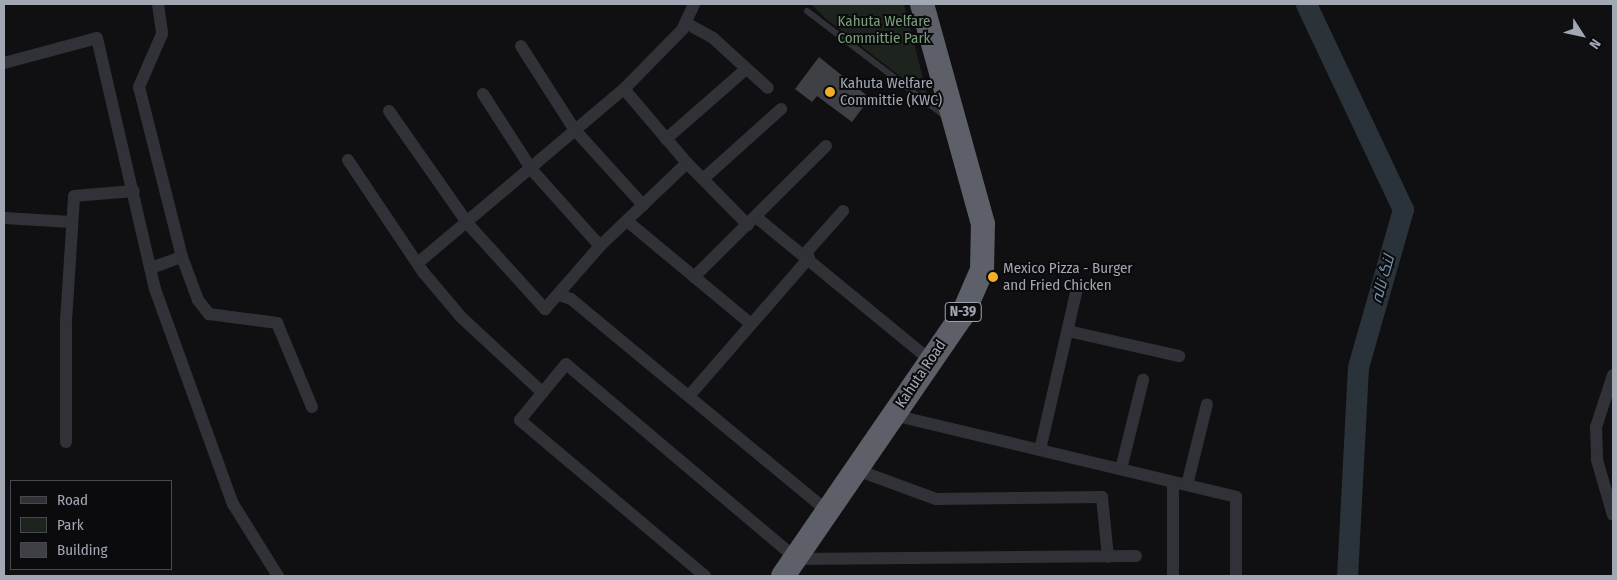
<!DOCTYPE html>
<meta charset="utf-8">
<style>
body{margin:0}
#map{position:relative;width:1617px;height:580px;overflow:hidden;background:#101012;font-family:"Fira Sans Condensed",Cairo,sans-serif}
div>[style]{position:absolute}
.green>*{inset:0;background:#1d241e}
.river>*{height:21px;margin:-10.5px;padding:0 10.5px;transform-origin:10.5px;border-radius:10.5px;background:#2a333a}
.building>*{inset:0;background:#3f4045}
.lane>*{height:6px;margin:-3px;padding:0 3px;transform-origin:3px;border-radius:3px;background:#313237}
.street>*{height:12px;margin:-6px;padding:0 6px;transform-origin:6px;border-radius:6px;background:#313237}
.highway>*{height:24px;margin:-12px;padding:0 12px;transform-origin:12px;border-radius:12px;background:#5d6068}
.dots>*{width:14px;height:14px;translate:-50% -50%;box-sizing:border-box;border:2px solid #0b0b0d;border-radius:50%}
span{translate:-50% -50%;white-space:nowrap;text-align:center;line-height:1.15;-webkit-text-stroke:4px #0b0b0d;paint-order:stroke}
.shield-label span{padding:1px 4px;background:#0b0b0d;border:1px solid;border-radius:4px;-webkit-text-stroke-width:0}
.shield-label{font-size:14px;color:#a1a7b3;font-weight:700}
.park-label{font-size:15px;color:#789e7a}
.poi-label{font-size:15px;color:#a1a7b3}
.left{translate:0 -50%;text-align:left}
.street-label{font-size:15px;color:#a1a7b3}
.water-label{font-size:16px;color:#7795af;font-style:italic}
.frame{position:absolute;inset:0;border:5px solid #a1a7b3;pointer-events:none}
.legend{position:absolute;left:10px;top:480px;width:162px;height:90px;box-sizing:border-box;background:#0b0b0d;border:1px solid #47494f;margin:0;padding:6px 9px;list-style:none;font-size:15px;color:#a1a7b3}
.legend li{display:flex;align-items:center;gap:10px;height:25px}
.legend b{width:25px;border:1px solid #47494f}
.north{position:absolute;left:1557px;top:10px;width:50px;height:50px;-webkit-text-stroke:4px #0b0b0d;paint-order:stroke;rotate:125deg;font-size:14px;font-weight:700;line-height:20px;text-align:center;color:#a1a7b3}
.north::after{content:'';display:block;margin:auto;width:18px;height:22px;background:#a1a7b3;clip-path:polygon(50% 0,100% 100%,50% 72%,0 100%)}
</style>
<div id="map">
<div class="green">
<div style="clip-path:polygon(811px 4px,904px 4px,928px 98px,825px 18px)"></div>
</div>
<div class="river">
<div style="left:1306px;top:4px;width:227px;rotate:64.7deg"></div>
<div style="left:1403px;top:209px;width:164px;rotate:105.9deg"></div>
<div style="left:1358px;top:367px;width:209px;rotate:93deg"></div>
</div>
<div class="building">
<div style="clip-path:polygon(819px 57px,870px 98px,852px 122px,817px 96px,812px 102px,795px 89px)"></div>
</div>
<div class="lane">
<div style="left:807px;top:11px;width:175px;rotate:37.3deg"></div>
</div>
<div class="street">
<div style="left:158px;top:4px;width:30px;rotate:82deg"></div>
<div style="left:162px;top:34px;width:58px;rotate:113.5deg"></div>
<div style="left:139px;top:87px;width:175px;rotate:75.8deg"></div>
<div style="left:182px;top:257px;width:46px;rotate:69.6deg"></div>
<div style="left:198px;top:300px;width:18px;rotate:52deg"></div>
<div style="left:209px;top:314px;width:69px;rotate:7.5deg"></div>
<div style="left:277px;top:323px;width:91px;rotate:67.4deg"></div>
<div style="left:686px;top:23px;width:31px;rotate:29deg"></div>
<div style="left:713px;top:38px;width:74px;rotate:42.3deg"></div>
<div style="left:521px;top:46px;width:98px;rotate:57.4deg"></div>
<div style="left:574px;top:129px;width:103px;rotate:47.8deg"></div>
<div style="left:4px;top:63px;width:96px;rotate:-15deg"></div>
<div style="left:97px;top:38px;width:258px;rotate:77deg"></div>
<div style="left:155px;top:289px;width:229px;rotate:70.1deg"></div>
<div style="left:233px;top:504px;width:85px;rotate:58deg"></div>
<div style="left:624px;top:89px;width:83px;rotate:-45.5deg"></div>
<div style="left:682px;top:30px;width:29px;rotate:-65deg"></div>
<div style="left:483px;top:94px;width:90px;rotate:57.2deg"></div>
<div style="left:532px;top:170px;width:102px;rotate:48.2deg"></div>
<div style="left:389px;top:111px;width:138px;rotate:55deg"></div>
<div style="left:468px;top:224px;width:115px;rotate:47.8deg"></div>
<div style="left:545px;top:309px;width:84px;rotate:-48.9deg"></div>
<div style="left:600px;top:246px;width:120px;rotate:-43.7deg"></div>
<div style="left:666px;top:139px;width:106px;rotate:-41.2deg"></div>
<div style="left:348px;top:160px;width:135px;rotate:56.2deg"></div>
<div style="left:423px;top:272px;width:60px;rotate:49.7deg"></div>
<div style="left:462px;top:318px;width:110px;rotate:42.8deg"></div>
<div style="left:703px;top:179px;width:105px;rotate:-41.9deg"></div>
<div style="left:756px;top:217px;width:225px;rotate:39.4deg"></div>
<div style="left:4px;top:218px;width:68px;rotate:3.4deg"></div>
<div style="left:627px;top:221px;width:161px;rotate:39.7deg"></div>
<div style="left:804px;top:255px;width:59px;rotate:-48.4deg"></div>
<div style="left:419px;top:262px;width:268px;rotate:-40.2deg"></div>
<div style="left:624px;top:89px;width:97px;rotate:49.6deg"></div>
<div style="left:687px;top:163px;width:87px;rotate:45.5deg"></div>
<div style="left:151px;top:268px;width:33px;rotate:-20deg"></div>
<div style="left:694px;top:277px;width:186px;rotate:-44.8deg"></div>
<div style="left:560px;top:295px;width:12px;rotate:20deg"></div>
<div style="left:571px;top:299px;width:331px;rotate:39.6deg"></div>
<div style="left:1068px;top:331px;width:114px;rotate:12.7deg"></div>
<div style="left:1613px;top:375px;width:55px;rotate:108.1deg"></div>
<div style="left:1596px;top:427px;width:33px;rotate:88deg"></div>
<div style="left:1597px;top:460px;width:57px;rotate:73.8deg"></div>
<div style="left:689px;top:396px;width:183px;rotate:-49deg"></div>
<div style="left:893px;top:415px;width:353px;rotate:13.4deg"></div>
<div style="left:1236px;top:497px;width:79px;rotate:90deg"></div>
<div style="left:66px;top:442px;width:121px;rotate:-90deg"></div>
<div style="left:66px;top:321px;width:125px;rotate:-86.3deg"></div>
<div style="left:74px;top:196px;width:60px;rotate:-4.8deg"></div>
<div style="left:1040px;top:450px;width:166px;rotate:-77.1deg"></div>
<div style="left:1121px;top:469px;width:92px;rotate:-76.1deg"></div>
<div style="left:857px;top:470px;width:84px;rotate:20.2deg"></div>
<div style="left:936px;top:499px;width:166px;rotate:-0.7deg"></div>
<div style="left:1102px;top:497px;width:60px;rotate:84.3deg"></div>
<div style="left:1173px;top:482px;width:94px;rotate:90deg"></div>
<div style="left:1187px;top:485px;width:83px;rotate:-76.1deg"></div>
<div style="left:705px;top:576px;width:242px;rotate:-139.9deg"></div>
<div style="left:520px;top:420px;width:72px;rotate:-50.6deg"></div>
<div style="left:566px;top:364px;width:302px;rotate:40.2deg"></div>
<div style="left:797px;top:559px;width:339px;rotate:-0.5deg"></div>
</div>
<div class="highway">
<div style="left:783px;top:576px;width:316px;rotate:-55.5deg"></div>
<div style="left:962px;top:316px;width:50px;rotate:-66.5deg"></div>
<div style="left:982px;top:270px;width:46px;rotate:-88.8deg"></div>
<div style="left:983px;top:224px;width:228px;rotate:-105.5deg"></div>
</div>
<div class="dots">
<div style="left:830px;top:92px;background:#f3ae27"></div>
<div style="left:993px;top:277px;background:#f3ae27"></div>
</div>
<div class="shield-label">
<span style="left:963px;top:312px">N-39</span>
</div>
<div class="park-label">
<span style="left:884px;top:30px">Kahuta Welfare<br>Committie Park</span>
</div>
<div class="poi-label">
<span class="left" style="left:840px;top:92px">Kahuta Welfare<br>Committie (KWC)</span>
<span class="left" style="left:1003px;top:277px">Mexico Pizza - Burger<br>and Fried Chicken</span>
</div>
<div class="street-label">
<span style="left:921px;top:374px;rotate:-56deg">Kahuta Road</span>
</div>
<div class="water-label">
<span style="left:1383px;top:279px;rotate:-74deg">لنگ نالہ</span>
</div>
<div class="frame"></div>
<ul class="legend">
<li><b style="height:6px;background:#313237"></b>Road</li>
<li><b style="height:14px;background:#1d241e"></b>Park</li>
<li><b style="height:14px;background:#3f4045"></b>Building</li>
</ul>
<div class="north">N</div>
</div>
